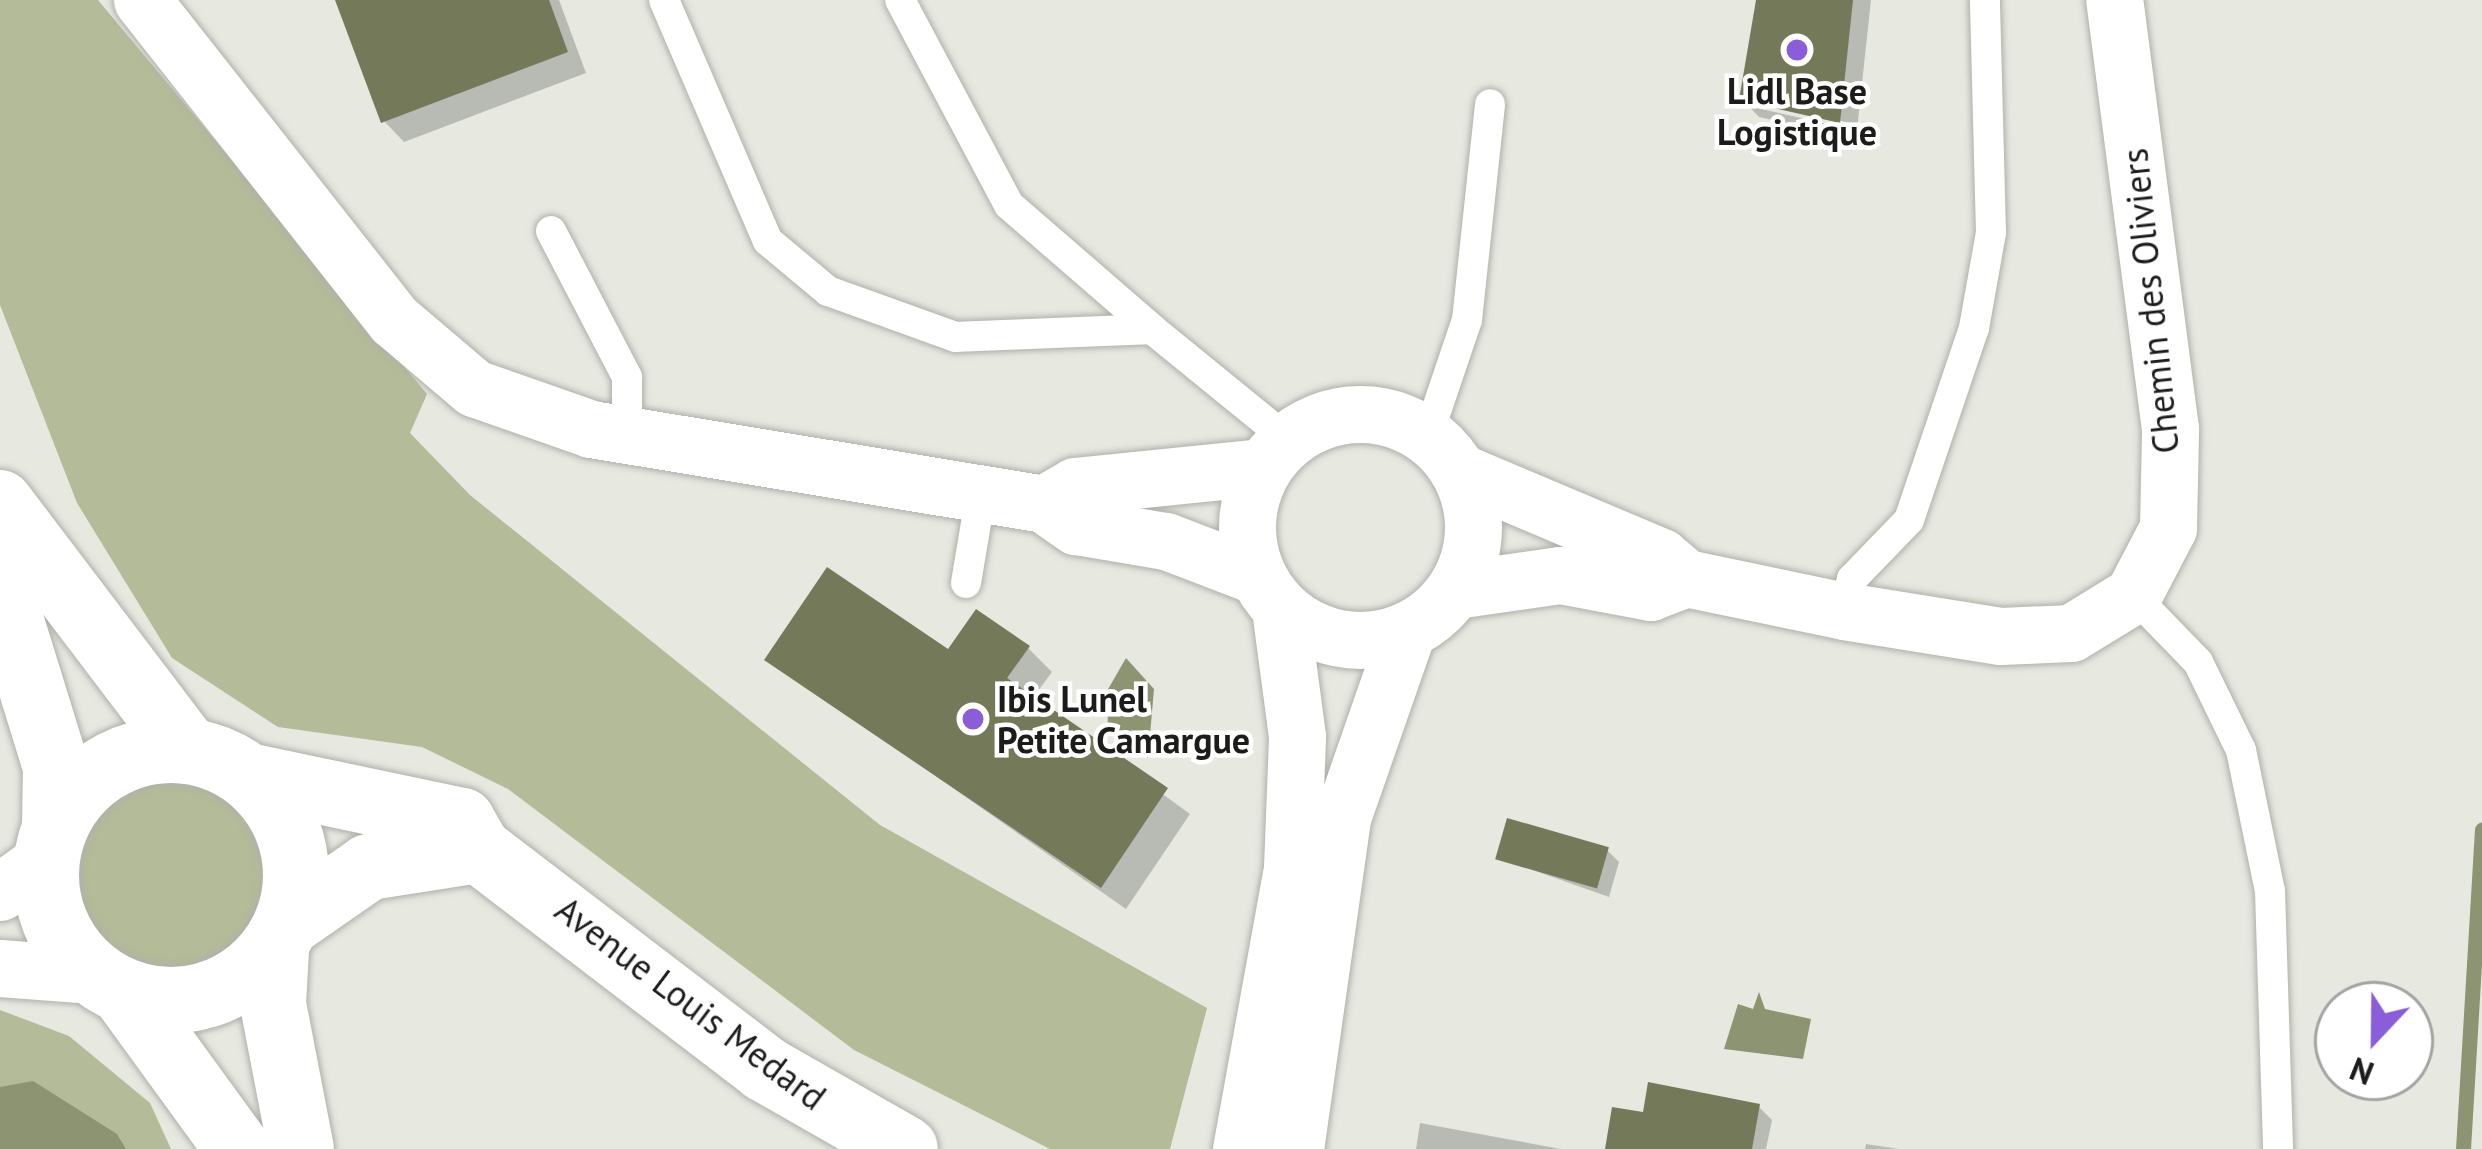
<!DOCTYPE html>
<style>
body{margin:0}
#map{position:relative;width:2482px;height:1149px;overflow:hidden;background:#e7e9e1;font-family:"PT Sans",sans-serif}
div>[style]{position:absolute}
.green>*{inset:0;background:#b4bb99}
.round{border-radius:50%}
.water>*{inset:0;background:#8d9472}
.shadow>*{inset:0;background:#0003}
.stream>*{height:15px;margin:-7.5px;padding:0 7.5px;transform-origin:7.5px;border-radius:7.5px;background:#8d9472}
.building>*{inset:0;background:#747a59;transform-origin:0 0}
.roads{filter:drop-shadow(0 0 3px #afb1a9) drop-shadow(0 0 3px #afb1a9)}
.lane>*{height:30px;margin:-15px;padding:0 15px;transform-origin:15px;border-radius:15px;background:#fff}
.street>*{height:57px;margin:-28.5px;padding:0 28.5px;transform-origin:28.5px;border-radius:28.5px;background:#fff}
.street>.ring{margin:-28.5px;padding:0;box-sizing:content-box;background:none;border:57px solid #fff;border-radius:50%}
.secondary>*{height:66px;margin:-33px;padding:0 33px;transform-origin:33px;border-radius:33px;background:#fff}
.secondary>.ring{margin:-33px;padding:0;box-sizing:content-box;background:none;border:66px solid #fff;border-radius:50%}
.dots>*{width:33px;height:33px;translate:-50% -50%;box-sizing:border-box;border:6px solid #fff;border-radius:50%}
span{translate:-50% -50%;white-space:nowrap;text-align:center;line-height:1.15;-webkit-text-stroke:9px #fff;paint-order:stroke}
.poi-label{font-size:36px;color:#1c1d1a;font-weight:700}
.left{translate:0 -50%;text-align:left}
.street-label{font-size:36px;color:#1c1d1a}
.north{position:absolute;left:2314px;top:981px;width:120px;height:120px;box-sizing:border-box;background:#fff;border:3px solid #a4a5a3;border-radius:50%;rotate:202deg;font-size:33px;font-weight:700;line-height:48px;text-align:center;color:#1c1d1a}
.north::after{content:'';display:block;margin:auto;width:42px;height:54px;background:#895ed8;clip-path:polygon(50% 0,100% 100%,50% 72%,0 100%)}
</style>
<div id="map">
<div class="green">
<div style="clip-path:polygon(0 0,98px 0,427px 394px,410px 433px,470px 495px,880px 825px,1207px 1008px,1170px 1149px,1050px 1149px,854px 1050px,508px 789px,422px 747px,278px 727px,172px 658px,77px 503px,0 305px)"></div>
<div class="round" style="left:72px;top:783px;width:198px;height:198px"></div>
<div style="clip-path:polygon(0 1010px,69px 1036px,150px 1103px,171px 1149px,0 1149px)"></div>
</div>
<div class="water">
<div style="clip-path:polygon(1126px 658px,1154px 689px,1148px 758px,1108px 732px,1107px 691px)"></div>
<div style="clip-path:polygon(1759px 992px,1765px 1009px,1811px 1019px,1803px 1059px,1724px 1049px,1738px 1004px,1753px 1009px)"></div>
<div style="clip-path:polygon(33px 1081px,117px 1134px,126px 1149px,0 1149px,0 1087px)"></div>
</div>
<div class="shadow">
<div style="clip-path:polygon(338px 0,559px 0,586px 73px,404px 142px,384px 121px)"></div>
<div style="clip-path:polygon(evenodd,1759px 0,1871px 0,1856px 139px,1759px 117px,1742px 99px,1759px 0,1757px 102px,1855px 124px,1854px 130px,1757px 108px,1757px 102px)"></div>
<div style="clip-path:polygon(1028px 648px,1052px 672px,1032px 699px,1190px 814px,1126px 909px,768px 659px)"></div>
<div style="clip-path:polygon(1607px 850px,1619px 862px,1609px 897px,1501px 859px)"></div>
<div style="clip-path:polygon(1759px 1107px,1772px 1120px,1766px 1149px,1608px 1149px,1645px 1115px)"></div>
<div style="clip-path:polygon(1420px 1123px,1561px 1149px,1416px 1149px)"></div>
<div style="clip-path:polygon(1866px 1144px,1899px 1149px,1865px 1149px)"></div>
</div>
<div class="stream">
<div style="left:2463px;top:1149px;width:320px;rotate:-86.6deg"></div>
</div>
<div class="building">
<div style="clip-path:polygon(335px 0,549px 0,568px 52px,381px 123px)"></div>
<div style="clip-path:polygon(1756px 0,1853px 0,1840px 123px,1739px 100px)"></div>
<div style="clip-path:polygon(827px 567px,948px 649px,976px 609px,1030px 646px,1007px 678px,1168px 788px,1101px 888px,764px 660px)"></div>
<div style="left:1507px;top:818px;width:106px;height:43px;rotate:16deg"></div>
<div style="clip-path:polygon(1648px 1082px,1760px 1104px,1752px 1149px,1605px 1149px,1612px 1107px,1643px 1112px)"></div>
</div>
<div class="roads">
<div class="lane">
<div style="left:664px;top:0;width:262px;rotate:66.7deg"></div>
<div style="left:768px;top:241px;width:78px;rotate:39.8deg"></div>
<div style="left:828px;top:291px;width:136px;rotate:19.8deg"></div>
<div style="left:956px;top:337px;width:196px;rotate:-2.3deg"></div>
<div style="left:1152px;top:329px;width:174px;rotate:39.2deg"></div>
<div style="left:900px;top:0;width:232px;rotate:62deg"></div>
<div style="left:1009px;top:205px;width:189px;rotate:40.9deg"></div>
<div style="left:551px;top:231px;width:165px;rotate:62.5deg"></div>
<div style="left:627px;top:377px;width:58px;rotate:90deg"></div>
<div style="left:1428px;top:435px;width:121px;rotate:-71.3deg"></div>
<div style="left:1467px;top:320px;width:217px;rotate:-83.9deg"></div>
<div style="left:966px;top:583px;width:91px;rotate:-80.5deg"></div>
<div style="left:2133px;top:595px;width:93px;rotate:45.9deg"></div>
<div style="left:2198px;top:662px;width:98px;rotate:64deg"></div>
<div style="left:2241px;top:750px;width:144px;rotate:78.4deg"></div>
<div style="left:2270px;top:891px;width:258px;rotate:88.2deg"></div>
<div style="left:1844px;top:611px;width:33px;rotate:-76deg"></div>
<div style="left:1852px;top:579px;width:82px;rotate:-46deg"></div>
<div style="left:1909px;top:520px;width:203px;rotate:-71.3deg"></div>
<div style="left:1974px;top:328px;width:97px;rotate:-79.9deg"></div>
<div style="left:1991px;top:233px;width:233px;rotate:-91.5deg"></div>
</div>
<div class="street">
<div style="left:142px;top:0;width:407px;rotate:51.8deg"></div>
<div style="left:394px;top:320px;width:105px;rotate:40.4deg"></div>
<div style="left:474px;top:388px;width:124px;rotate:19.3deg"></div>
<div style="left:591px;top:429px;width:459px;rotate:9.4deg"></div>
<div style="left:1044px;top:504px;width:39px;rotate:35deg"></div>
<div style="left:1076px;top:526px;width:91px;rotate:9.5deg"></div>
<div style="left:1166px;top:541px;width:97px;rotate:21deg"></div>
<div class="ring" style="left:1247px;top:414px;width:169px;height:169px"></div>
<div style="left:1460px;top:472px;width:218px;rotate:22.9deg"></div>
<div style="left:1661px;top:557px;width:33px;rotate:40deg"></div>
<div style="left:1686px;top:578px;width:161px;rotate:11.8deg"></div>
<div style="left:1844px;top:611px;width:158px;rotate:9.1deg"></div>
<div style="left:2000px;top:636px;width:71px;rotate:-2.4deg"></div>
<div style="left:2071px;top:633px;width:73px;rotate:-31.5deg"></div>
<div style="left:2133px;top:595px;width:76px;rotate:-62.4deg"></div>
<div style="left:2168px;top:528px;width:99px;rotate:-88.8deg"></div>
<div style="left:2170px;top:429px;width:433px;rotate:-97.4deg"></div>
<div style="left:1044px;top:504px;width:36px;rotate:-30deg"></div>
<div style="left:1075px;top:486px;width:189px;rotate:-5.8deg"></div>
<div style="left:1455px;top:590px;width:106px;rotate:-8.1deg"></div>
<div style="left:1560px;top:575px;width:92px;rotate:10.7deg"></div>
<div style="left:1650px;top:592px;width:39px;rotate:-21deg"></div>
<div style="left:0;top:892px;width:58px;rotate:-35.9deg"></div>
<div style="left:0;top:968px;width:94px;rotate:4.3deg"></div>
<div style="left:1241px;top:1149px;width:286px;rotate:-79.7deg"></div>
<div style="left:1292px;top:868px;width:132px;rotate:-87.8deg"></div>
<div style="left:1297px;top:736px;width:129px;rotate:-97.6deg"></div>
<div style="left:1295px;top:1149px;width:334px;rotate:-81.9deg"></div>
<div style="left:1342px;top:818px;width:198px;rotate:-70.8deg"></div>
</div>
<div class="secondary">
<div style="left:0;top:503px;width:311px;rotate:52.8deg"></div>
<div style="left:0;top:586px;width:189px;rotate:72.8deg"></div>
<div style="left:56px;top:767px;width:60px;rotate:91deg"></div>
<div class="ring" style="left:46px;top:750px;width:184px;height:184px"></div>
<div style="left:248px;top:776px;width:219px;rotate:11.9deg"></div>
<div style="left:462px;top:821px;width:34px;rotate:60deg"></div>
<div style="left:479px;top:850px;width:360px;rotate:37.4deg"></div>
<div style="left:765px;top:1069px;width:161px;rotate:29.7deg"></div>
<div style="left:287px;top:924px;width:100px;rotate:-34.8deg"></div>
<div style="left:369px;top:867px;width:111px;rotate:-8.8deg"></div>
<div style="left:276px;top:950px;width:54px;rotate:93.2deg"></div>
<div style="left:273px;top:1004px;width:148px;rotate:79.1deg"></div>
<div style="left:123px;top:991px;width:195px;rotate:54deg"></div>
</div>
</div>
<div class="dots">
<div style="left:1797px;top:50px;background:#895ed8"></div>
<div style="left:973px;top:719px;background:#895ed8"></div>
</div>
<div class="poi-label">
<span style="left:1797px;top:111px">Lidl Base<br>Logistique</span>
<span class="left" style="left:997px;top:719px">Ibis Lunel<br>Petite Camargue</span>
</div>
<div class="street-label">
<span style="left:2150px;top:301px;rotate:-96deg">Chemin des Oliviers</span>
<span style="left:691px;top:1003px;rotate:37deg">Avenue Louis Medard</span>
</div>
<div class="north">N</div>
</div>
